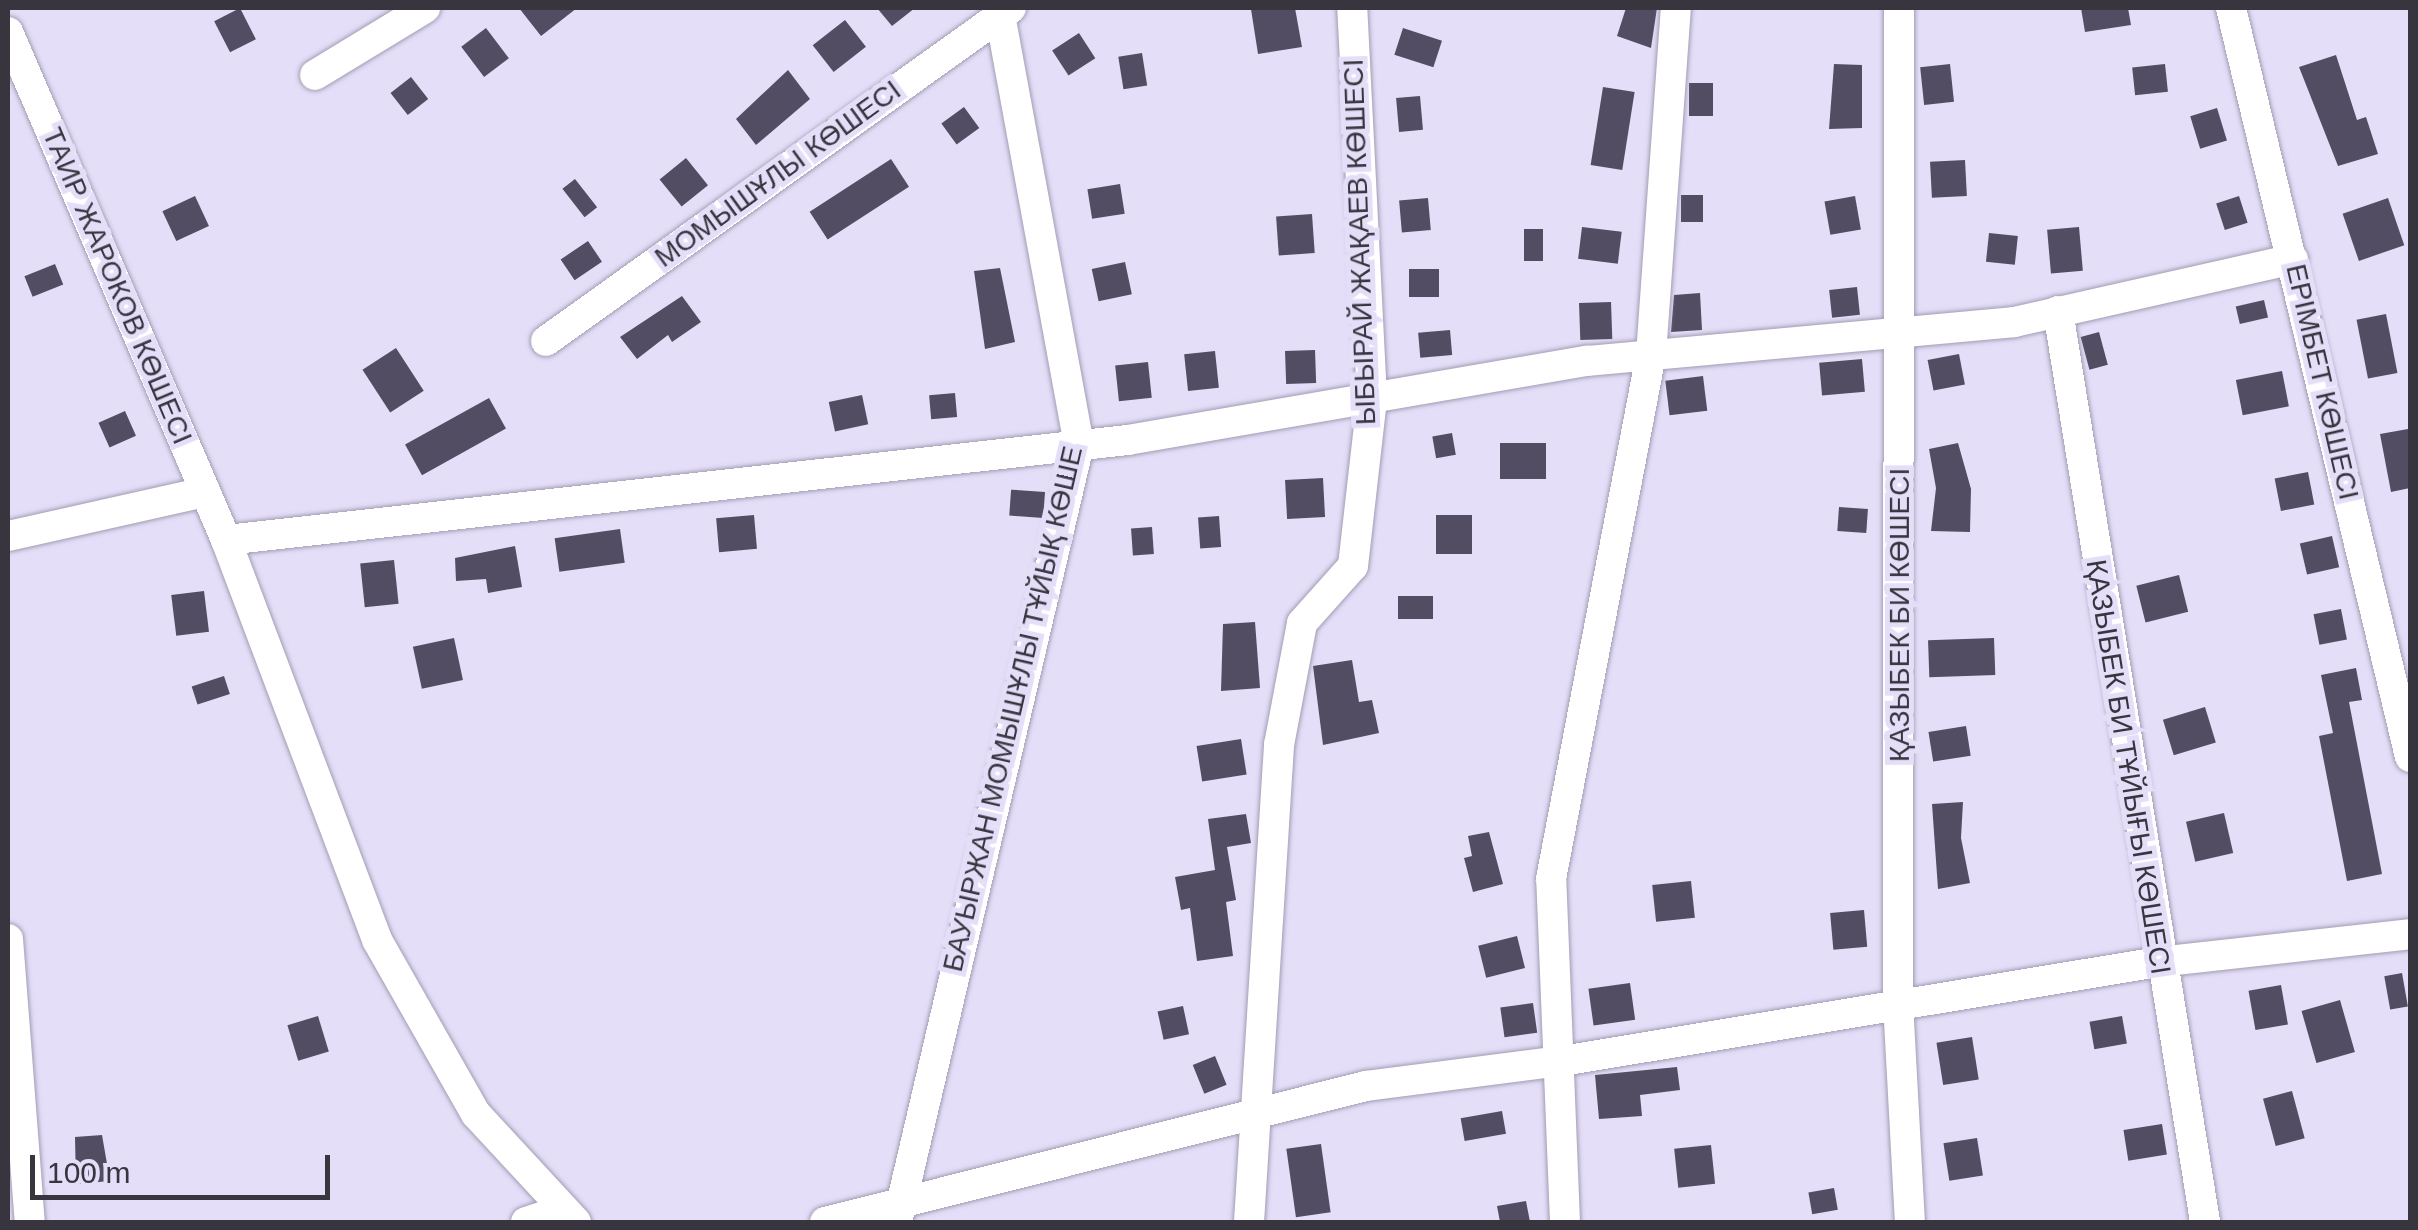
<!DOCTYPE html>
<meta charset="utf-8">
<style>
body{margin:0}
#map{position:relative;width:2418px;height:1230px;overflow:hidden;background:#e5def8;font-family:Arial,sans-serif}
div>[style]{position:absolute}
.building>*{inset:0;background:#534d63;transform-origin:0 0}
.roads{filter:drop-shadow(0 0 2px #a29cb4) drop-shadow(0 0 2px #a29cb4)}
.minor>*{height:30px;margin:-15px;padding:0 15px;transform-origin:15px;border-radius:15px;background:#fff}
span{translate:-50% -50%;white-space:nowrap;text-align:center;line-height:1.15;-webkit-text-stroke:10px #e5def8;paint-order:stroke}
.street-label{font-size:28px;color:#38353f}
.frame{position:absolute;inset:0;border:10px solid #38353f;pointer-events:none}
.scale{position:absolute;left:30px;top:1155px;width:300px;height:45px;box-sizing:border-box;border:5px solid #38353f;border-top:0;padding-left:12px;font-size:30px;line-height:35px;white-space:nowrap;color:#38353f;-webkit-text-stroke:8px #e5def8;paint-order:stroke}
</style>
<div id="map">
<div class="building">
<div style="left:240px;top:8px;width:35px;height:29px;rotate:63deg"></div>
<div style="clip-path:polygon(519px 8px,577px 8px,541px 36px)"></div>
<div style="clip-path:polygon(877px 8px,915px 8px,892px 26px)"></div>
<div style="clip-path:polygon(1295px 8px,1302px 47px,1258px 54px,1251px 9px)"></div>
<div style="clip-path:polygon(1626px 8px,1657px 8px,1651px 48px,1617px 36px)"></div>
<div style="clip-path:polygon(2081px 8px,2128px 8px,2131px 25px,2085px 32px)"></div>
<div style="left:845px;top:20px;width:34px;height:41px;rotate:52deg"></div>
<div style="left:486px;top:28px;width:38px;height:31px;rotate:53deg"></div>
<div style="left:1403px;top:28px;width:41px;height:28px;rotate:18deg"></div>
<div style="left:1079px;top:33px;width:30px;height:32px;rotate:57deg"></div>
<div style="left:1142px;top:53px;width:33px;height:24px;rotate:81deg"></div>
<div style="clip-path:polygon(2336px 55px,2357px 120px,2366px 117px,2378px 154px,2338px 166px,2299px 67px)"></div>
<div style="clip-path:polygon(1834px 64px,1862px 65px,1862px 128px,1829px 129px)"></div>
<div style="left:1950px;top:64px;width:38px;height:30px;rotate:84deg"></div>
<div style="left:2165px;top:64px;width:28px;height:33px;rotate:84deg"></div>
<div style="clip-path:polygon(788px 70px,810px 99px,756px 145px,736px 119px)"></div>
<div style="left:411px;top:77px;width:28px;height:26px;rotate:52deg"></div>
<div style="left:1689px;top:83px;width:24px;height:33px"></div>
<div style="left:1603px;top:87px;width:32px;height:79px;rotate:9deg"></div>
<div style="left:1420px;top:96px;width:34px;height:24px;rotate:85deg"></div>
<div style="left:964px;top:107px;width:26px;height:28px;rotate:54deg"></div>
<div style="left:2217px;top:108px;width:34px;height:28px;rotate:73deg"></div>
<div style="left:686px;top:158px;width:35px;height:34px;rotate:51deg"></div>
<div style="left:891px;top:159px;width:33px;height:97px;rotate:57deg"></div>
<div style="left:1965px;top:160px;width:36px;height:35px;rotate:87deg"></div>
<div style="left:575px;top:179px;width:36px;height:16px;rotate:52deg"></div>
<div style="left:1120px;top:184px;width:30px;height:33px;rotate:81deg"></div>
<div style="left:1681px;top:195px;width:22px;height:27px"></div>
<div style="left:195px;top:196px;width:33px;height:36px;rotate:65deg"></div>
<div style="left:1855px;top:196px;width:34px;height:31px;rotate:80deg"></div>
<div style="left:2239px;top:196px;width:28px;height:24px;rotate:72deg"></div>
<div style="left:1428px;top:198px;width:32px;height:29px;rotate:85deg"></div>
<div style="left:2388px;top:198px;width:50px;height:48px;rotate:71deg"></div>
<div style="left:1312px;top:214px;width:39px;height:36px;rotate:86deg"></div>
<div style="left:1582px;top:227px;width:40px;height:32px;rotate:7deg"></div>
<div style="left:2079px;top:227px;width:44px;height:32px;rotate:85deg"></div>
<div style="left:1524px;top:229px;width:19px;height:32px"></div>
<div style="left:1989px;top:233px;width:29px;height:29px;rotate:6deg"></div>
<div style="left:588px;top:241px;width:25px;height:33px;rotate:56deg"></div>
<div style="left:1125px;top:262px;width:33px;height:34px;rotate:78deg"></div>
<div style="left:55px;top:264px;width:22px;height:33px;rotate:68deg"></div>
<div style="clip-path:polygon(1000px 268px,1015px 342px,985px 349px,974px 271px)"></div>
<div style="left:1439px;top:269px;width:28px;height:30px;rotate:90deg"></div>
<div style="left:1857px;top:287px;width:28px;height:28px;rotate:84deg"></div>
<div style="clip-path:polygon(1700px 293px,1702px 330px,1671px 332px,1674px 295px)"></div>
<div style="clip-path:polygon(682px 296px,701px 322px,672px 342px,668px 335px,637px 359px,620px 337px)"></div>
<div style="left:2264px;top:300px;width:18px;height:29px;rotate:77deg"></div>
<div style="left:1611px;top:302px;width:37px;height:32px;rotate:88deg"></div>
<div style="left:2386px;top:314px;width:60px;height:30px;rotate:79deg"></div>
<div style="left:1450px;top:330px;width:25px;height:32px;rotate:85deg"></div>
<div style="left:2099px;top:332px;width:34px;height:19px;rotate:75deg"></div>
<div style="left:396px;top:348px;width:51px;height:40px;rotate:57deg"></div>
<div style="left:1315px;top:350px;width:33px;height:30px;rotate:88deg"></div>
<div style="left:1215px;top:351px;width:37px;height:31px;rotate:84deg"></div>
<div style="left:1959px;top:354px;width:31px;height:32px;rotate:79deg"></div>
<div style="left:1862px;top:359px;width:33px;height:43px;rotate:85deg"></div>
<div style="left:1148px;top:362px;width:36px;height:33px;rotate:84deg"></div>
<div style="left:2282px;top:371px;width:36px;height:47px;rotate:79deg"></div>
<div style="left:1703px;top:376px;width:35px;height:38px;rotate:83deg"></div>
<div style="left:955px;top:393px;width:24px;height:26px;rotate:85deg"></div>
<div style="left:862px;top:395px;width:30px;height:34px;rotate:78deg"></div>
<div style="left:489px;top:398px;width:35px;height:96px;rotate:61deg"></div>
<div style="left:125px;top:411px;width:27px;height:29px;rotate:66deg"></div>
<div style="clip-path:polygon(2408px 429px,2410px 488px,2391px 492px,2380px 434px)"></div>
<div style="left:1452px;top:433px;width:22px;height:20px;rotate:80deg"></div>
<div style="left:1500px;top:443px;width:46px;height:36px"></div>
<div style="clip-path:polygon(1958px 443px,1971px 489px,1970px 532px,1931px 531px,1936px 488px,1929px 449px)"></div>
<div style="left:2308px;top:472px;width:33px;height:34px;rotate:79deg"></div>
<div style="left:1323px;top:478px;width:39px;height:38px;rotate:87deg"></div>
<div style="left:1045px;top:492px;width:26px;height:34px;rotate:94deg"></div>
<div style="left:1839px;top:507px;width:29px;height:24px;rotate:4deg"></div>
<div style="left:754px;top:515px;width:34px;height:38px;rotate:85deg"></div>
<div style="left:1436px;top:515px;width:36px;height:39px"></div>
<div style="left:1219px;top:516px;width:31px;height:21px;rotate:86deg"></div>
<div style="left:1152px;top:527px;width:27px;height:21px;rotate:86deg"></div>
<div style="left:620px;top:529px;width:34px;height:66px;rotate:82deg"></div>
<div style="left:2332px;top:536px;width:32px;height:33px;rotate:77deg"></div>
<div style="clip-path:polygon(515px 546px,522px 587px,488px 593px,486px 579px,456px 581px,455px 558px)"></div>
<div style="left:394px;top:560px;width:44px;height:34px;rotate:84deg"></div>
<div style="left:2179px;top:575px;width:38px;height:44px;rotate:76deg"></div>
<div style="left:204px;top:591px;width:41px;height:33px;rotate:83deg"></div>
<div style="left:1398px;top:596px;width:35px;height:23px"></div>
<div style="left:2341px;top:609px;width:31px;height:28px;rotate:79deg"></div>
<div style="clip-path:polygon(1255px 622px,1260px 688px,1221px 691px,1223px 624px)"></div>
<div style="left:454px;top:638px;width:43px;height:42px;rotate:78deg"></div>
<div style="left:1994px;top:638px;width:37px;height:66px;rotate:88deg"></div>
<div style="clip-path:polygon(1352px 660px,1359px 702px,1372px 700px,1379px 733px,1323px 745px,1313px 666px)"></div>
<div style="clip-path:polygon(2356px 668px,2362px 700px,2349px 702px,2382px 874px,2347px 881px,2319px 736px,2333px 733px,2321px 675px)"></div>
<div style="left:224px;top:676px;width:19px;height:34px;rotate:72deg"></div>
<div style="left:2205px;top:707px;width:37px;height:44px;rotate:73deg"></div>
<div style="left:1966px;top:726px;width:30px;height:38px;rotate:81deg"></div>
<div style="left:1241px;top:739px;width:36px;height:45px;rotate:81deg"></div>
<div style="clip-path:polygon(1963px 802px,1961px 838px,1970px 883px,1938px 889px,1932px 804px)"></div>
<div style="left:2224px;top:813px;width:41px;height:39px;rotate:77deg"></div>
<div style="clip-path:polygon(1246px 814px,1251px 843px,1227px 847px,1236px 900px,1226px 902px,1233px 956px,1197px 961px,1190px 908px,1181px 910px,1175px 877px,1215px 870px,1208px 819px)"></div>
<div style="clip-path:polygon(1489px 832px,1503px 884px,1473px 892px,1464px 858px,1472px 856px,1468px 836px)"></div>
<div style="left:1691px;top:881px;width:37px;height:39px;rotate:84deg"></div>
<div style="left:1864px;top:910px;width:37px;height:34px;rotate:85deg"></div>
<div style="left:1517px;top:936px;width:33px;height:40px;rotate:76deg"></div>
<div style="left:2402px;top:973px;width:34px;height:18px;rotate:80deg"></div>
<div style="left:1630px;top:983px;width:37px;height:42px;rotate:82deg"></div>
<div style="left:2281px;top:985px;width:40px;height:33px;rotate:80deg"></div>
<div style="left:2340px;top:1000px;width:54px;height:40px;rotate:74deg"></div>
<div style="left:1533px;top:1003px;width:30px;height:33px;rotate:82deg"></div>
<div style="left:1183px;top:1006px;width:29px;height:26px;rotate:78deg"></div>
<div style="left:318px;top:1016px;width:37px;height:32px;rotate:73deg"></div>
<div style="left:2122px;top:1016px;width:28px;height:33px;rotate:80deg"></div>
<div style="left:1972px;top:1037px;width:43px;height:36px;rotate:81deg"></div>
<div style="left:1215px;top:1056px;width:31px;height:24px;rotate:68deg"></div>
<div style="clip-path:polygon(1677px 1067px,1680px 1090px,1640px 1095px,1642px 1116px,1599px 1119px,1595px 1075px)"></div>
<div style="left:2292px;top:1091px;width:49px;height:30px;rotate:75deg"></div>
<div style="left:1502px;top:1111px;width:23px;height:42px;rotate:80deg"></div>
<div style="left:2162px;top:1124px;width:31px;height:39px;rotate:81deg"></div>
<div style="clip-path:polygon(102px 1135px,110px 1181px,76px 1184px,75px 1137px)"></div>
<div style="left:1977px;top:1138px;width:38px;height:34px;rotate:81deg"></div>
<div style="left:1321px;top:1144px;width:69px;height:35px;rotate:82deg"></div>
<div style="left:1711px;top:1145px;width:39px;height:37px;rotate:84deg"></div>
<div style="left:1834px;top:1188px;width:22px;height:26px;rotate:80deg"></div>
<div style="clip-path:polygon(1526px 1201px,1530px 1222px,1500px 1222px,1497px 1206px)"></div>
</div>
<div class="roads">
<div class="minor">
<div style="left:1899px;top:8px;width:994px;rotate:90.06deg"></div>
<div style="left:1898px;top:1002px;width:220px;rotate:86.9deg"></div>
<div style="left:2231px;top:8px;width:770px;rotate:76.56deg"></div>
<div style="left:8px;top:32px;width:553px;rotate:66.77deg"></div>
<div style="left:226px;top:540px;width:428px;rotate:69.3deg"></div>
<div style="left:377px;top:940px;width:200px;rotate:60.4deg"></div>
<div style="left:476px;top:1114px;width:147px;rotate:47.2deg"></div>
<div style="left:315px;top:75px;width:129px;rotate:-31.3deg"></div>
<div style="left:2058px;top:311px;width:923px;rotate:80.83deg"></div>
<div style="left:546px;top:341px;width:572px;rotate:-35.61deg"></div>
<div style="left:8px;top:536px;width:202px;rotate:-12.6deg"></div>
<div style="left:226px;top:540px;width:908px;rotate:-6.33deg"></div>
<div style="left:1128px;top:440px;width:466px;rotate:-9.8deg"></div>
<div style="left:1587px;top:361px;width:429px;rotate:-5.2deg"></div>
<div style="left:2014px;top:322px;width:286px;rotate:-12.7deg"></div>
<div style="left:8px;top:939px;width:284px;rotate:85.6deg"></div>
<div style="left:526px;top:1222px;width:36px;rotate:-18deg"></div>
<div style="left:825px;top:1222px;width:558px;rotate:-14.11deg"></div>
<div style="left:1366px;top:1086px;width:198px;rotate:-7.3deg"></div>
<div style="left:1562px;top:1061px;width:604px;rotate:-9.43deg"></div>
<div style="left:2158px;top:962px;width:254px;rotate:-6.3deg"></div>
<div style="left:897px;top:1222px;width:798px;rotate:-76.82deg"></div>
<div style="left:1079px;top:445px;width:437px;rotate:-100.4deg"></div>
<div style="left:1249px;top:1222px;width:478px;rotate:-86.4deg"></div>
<div style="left:1279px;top:745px;width:124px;rotate:-79.3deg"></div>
<div style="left:1302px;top:623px;width:76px;rotate:-48.2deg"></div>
<div style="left:1353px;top:566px;width:169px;rotate:-83.5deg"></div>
<div style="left:1372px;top:398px;width:391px;rotate:-92.9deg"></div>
<div style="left:1565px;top:1222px;width:343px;rotate:-92.3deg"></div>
<div style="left:1551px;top:879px;width:533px;rotate:-79.2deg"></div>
<div style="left:1651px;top:355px;width:348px;rotate:-85.9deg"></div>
</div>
</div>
<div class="street-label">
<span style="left:778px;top:174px;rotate:-36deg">МОМЫШҰЛЫ КӨШЕСІ</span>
<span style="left:1360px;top:242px;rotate:-92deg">ЫБЫРАЙ ЖАҚАЕВ КӨШЕСІ</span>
<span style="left:117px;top:286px;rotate:67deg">ТАИР ЖАРОКОВ КӨШЕСІ</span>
<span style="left:2322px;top:382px;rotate:77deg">ЕРІМБЕТ КӨШЕСІ</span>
<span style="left:1900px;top:615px;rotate:-90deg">ҚАЗЫБЕК БИ КӨШЕСІ</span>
<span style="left:1013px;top:709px;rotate:-77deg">БАУЫРЖАН МОМЫШҰЛЫ ТҰЙЫҚ КӨШЕ</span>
<span style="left:2128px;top:767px;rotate:81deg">ҚАЗЫБЕК БИ ТҰЙЫҒЫ КӨШЕСІ</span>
</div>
<div class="frame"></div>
<div class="scale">100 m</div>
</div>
